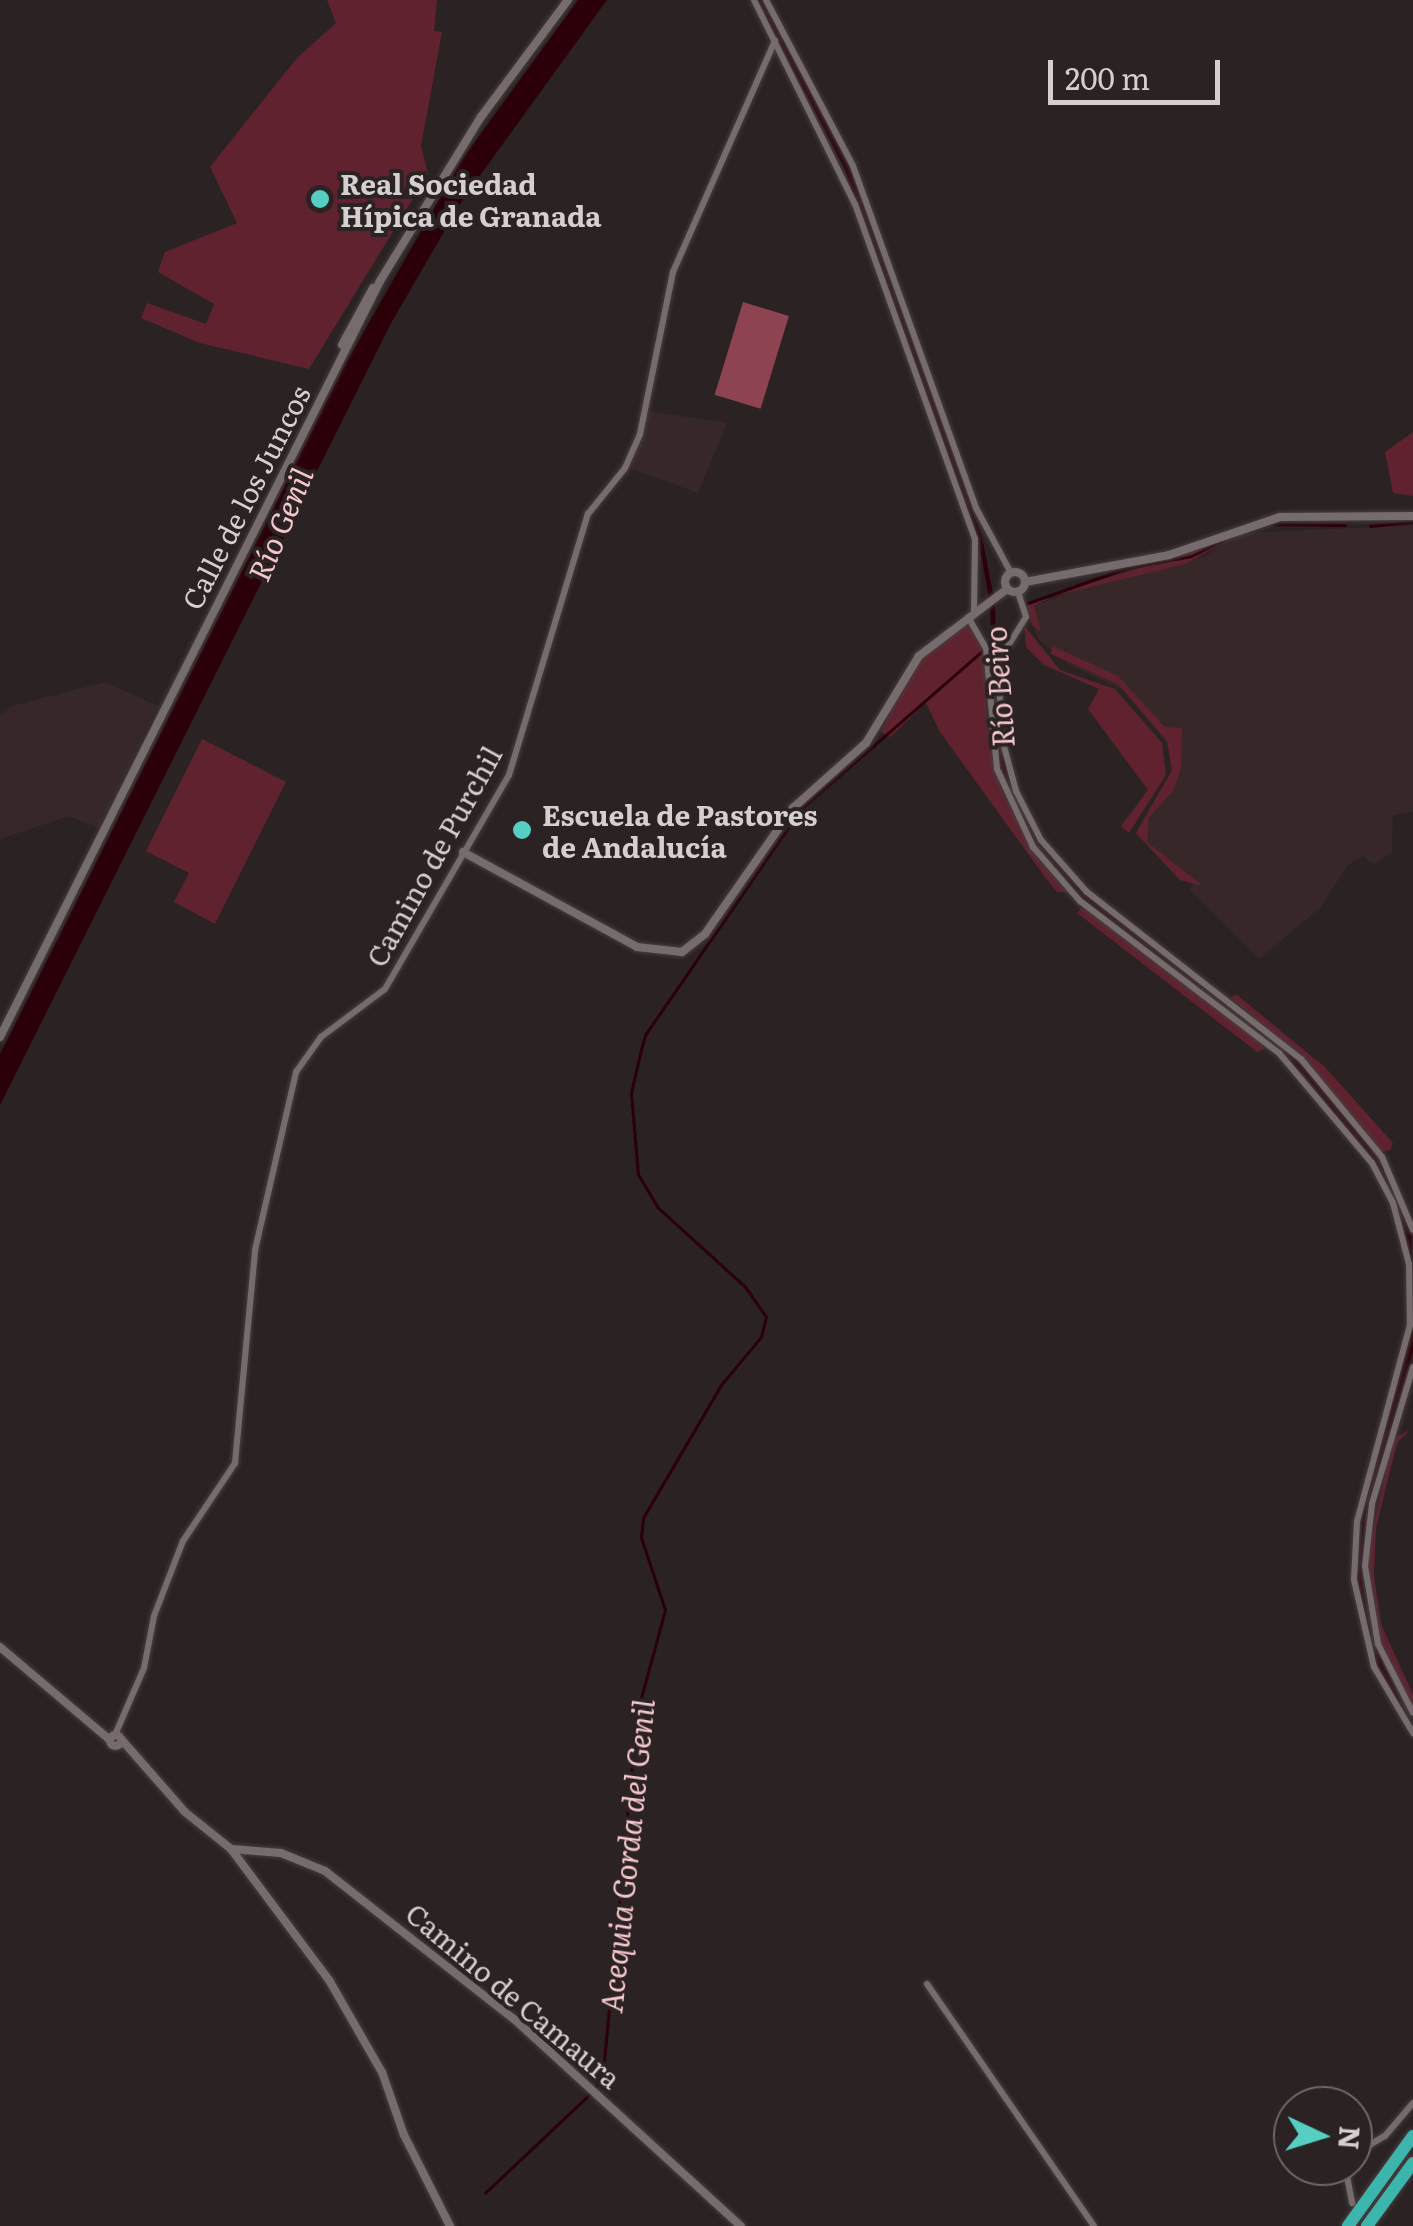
<!DOCTYPE html>
<meta charset="utf-8">
<style>
body{margin:0}
#map{position:relative;width:1413px;height:2226px;overflow:hidden;background:#2b2223;font-family:Literata,serif}
div>[style]{position:absolute}
.built>*{inset:0;background:#382729}
.green>*{inset:0;background:#60222f}
.forest>*{inset:0;background:#8d4350;transform-origin:0 0}
.water>*{inset:0;background:#2c0009}
.stream>*{height:2.5px;margin:-1.25px;padding:0 1.25px;transform-origin:1.25px;border-radius:1.25px;background:#2c0009}
.roads{filter:drop-shadow(0 0 2px #463e3f) drop-shadow(0 0 2px #463e3f)}
.minor>*{height:6px;margin:-3px;padding:0 3px;transform-origin:3px;border-radius:3px;background:#776c6d}
.tertiary>*{height:8px;margin:-4px;padding:0 4px;transform-origin:4px;border-radius:4px;background:#776c6d}
.tertiary>.ring{margin:-4px;padding:0;box-sizing:content-box;background:none;border:8px solid #776c6d;border-radius:50%}
.motorway>*{height:12px;margin:-6px;padding:0 6px;transform-origin:6px;border-radius:6px;background:#3cb6ac}
.dots>*{width:28px;height:28px;translate:-50% -50%;box-sizing:border-box;border:5px solid #2b2223;border-radius:50%}
span{translate:-50% -50%;white-space:nowrap;text-align:center;line-height:1.15;-webkit-text-stroke:8px #2b2223;paint-order:stroke}
.poi-label{font-size:28px;color:#d6cfd0;font-weight:700}
.left{translate:0 -50%;text-align:left}
.street-label{font-size:28px;color:#d6cfd0}
.water-label{font-size:30px;color:#f5c7cc;font-style:italic}
.north{position:absolute;left:1273px;top:2086px;width:100px;height:100px;box-sizing:border-box;background:#2b2223;border:2px solid #6f6768;border-radius:50%;rotate:94deg;font-size:28px;font-weight:700;line-height:40px;text-align:center;color:#d6cfd0}
.north::after{content:'';display:block;margin:auto;width:35px;height:45px;background:#57cec2;clip-path:polygon(50% 0,100% 100%,50% 72%,0 100%)}
.scale{position:absolute;left:1048px;top:60px;width:172px;height:45px;box-sizing:border-box;border:5px solid #d6cfd0;border-top:0;padding-left:12px;font-size:30px;line-height:35px;white-space:nowrap;color:#d6cfd0;-webkit-text-stroke:8px #2b2223;paint-order:stroke}
</style>
<div id="map">
<div class="built">
<div style="clip-path:polygon(649px 411px,727px 423px,698px 493px,629px 468px)"></div>
<div style="clip-path:polygon(1413px 525px,1413px 812px,1393px 815px,1392px 852px,1375px 864px,1363px 856px,1348px 865px,1320px 908px,1259px 959px,1189px 889px,1193px 883px,1179px 879px,1137px 835px,1171px 774px,1170px 746px,1123px 690px,1068px 664px,1039px 640px,1025px 610px,1100px 580px,1205px 556px,1241px 533px)"></div>
<div style="clip-path:polygon(105px 682px,158px 706px,98px 828px,69px 816px,0 839px,0 716px,12px 706px)"></div>
</div>
<div class="green">
<div style="clip-path:polygon(327px 0,437px 0,434px 31px,442px 32px,421px 146px,428px 174px,309px 369px,200px 343px,141px 318px,147px 303px,206px 324px,214px 304px,158px 272px,165px 252px,237px 223px,210px 167px,297px 58px,336px 23px)"></div>
<div style="clip-path:polygon(1413px 432px,1413px 496px,1393px 493px,1385px 452px)"></div>
<div style="clip-path:polygon(1230px 540px,1185px 564px,1053px 596px,1034px 606px,1041px 632px,1032px 625px,1027px 606px,1039px 599px)"></div>
<div style="clip-path:polygon(966px 621px,984px 648px,987px 723px,1001px 789px,1036px 856px,1067px 892px,1057px 892px,1044px 876px,940px 732px,926px 703px,890px 737px,881px 732px,912px 667px)"></div>
<div style="clip-path:polygon(1024px 625px,1060px 670px,1115px 689px,1162px 743px,1166px 775px,1129px 833px,1121px 826px,1148px 790px,1088px 709px,1099px 689px,1044px 665px,1026px 647px)"></div>
<div style="clip-path:polygon(1052px 646px,1118px 676px,1165px 727px,1182px 728px,1181px 768px,1173px 791px,1149px 817px,1147px 842px,1203px 886px,1180px 880px,1136px 833px,1172px 770px,1167px 741px,1118px 684px,1051px 654px)"></div>
<div style="clip-path:polygon(202px 739px,286px 782px,215px 924px,174px 902px,189px 873px,146px 851px)"></div>
<div style="clip-path:polygon(1083px 907px,1262px 1042px,1264px 1049px,1257px 1052px,1077px 913px)"></div>
<div style="clip-path:polygon(1236px 994px,1325px 1067px,1393px 1143px,1390px 1150px,1381px 1152px,1306px 1062px,1231px 998px)"></div>
<div style="clip-path:polygon(1410px 1430px,1397px 1443px,1376px 1528px,1374px 1576px,1381px 1624px,1413px 1694px,1413px 1710px,1378px 1639px,1366px 1562px,1393px 1438px)"></div>
</div>
<div class="forest">
<div style="left:743px;top:302px;width:48px;height:97px;rotate:17deg"></div>
</div>
<div class="water">
<div style="clip-path:polygon(578px 0,607px 0,463px 199px,390px 325px,0 1105px,0 1054px,346px 363px,461px 161px)"></div>
<div style="clip-path:polygon(757px 0,763px 0,850px 169px,982px 537px,995px 603px,998px 735px,1029px 826px,1085px 895px,1267px 1033px,1308px 1072px,1362px 1136px,1392px 1182px,1411px 1235px,1413px 1273px,1402px 1218px,1380px 1170px,1304px 1075px,1265px 1037px,1082px 898px,1025px 828px,997px 755px,990px 604px,979px 543px,845px 170px)"></div>
<div style="clip-path:polygon(1413px 1322px,1413px 1351px,1365px 1518px,1361px 1577px,1372px 1640px,1413px 1728px,1377px 1665px,1357px 1577px,1364px 1502px)"></div>
</div>
<div class="stream">
<div style="left:1270px;top:524px;width:75px;rotate:0.8deg"></div>
<div style="left:1370px;top:526px;width:43px;rotate:-5.3deg"></div>
<div style="left:1028px;top:603px;width:105px;rotate:-19.5deg"></div>
<div style="left:1127px;top:568px;width:65px;rotate:-10.6deg"></div>
<div style="left:1191px;top:556px;width:37px;rotate:-26deg"></div>
<div style="left:596px;top:2087px;width:17px;rotate:-65deg"></div>
<div style="left:603px;top:2072px;width:361px;rotate:-84.6deg"></div>
<div style="left:637px;top:1713px;width:107px;rotate:-74.8deg"></div>
<div style="left:665px;top:1610px;width:76px;rotate:-108.4deg"></div>
<div style="left:641px;top:1538px;width:20px;rotate:-84deg"></div>
<div style="left:643px;top:1518px;width:154px;rotate:-59.6deg"></div>
<div style="left:721px;top:1385px;width:62px;rotate:-50.2deg"></div>
<div style="left:761px;top:1337px;width:21px;rotate:-76deg"></div>
<div style="left:766px;top:1317px;width:37px;rotate:-125deg"></div>
<div style="left:745px;top:1287px;width:118px;rotate:-137.8deg"></div>
<div style="left:658px;top:1208px;width:39px;rotate:-121deg"></div>
<div style="left:638px;top:1175px;width:82px;rotate:-94.9deg"></div>
<div style="left:631px;top:1093px;width:40px;rotate:-77deg"></div>
<div style="left:640px;top:1054px;width:20px;rotate:-75deg"></div>
<div style="left:645px;top:1035px;width:275px;rotate:-55.4deg"></div>
<div style="left:801px;top:809px;width:242px;rotate:-41.1deg"></div>
<div style="left:485px;top:2193px;width:146px;rotate:-43.3deg"></div>
</div>
<div class="roads">
<div class="minor">
<div style="left:754px;top:0;width:228px;rotate:63.7deg"></div>
<div style="left:855px;top:204px;width:356px;rotate:70.3deg"></div>
<div style="left:975px;top:539px;width:71px;rotate:90.8deg"></div>
<div style="left:766px;top:0;width:187px;rotate:62.3deg"></div>
<div style="left:853px;top:166px;width:363px;rotate:70.2deg"></div>
<div style="left:976px;top:508px;width:74px;rotate:61.7deg"></div>
<div style="left:1018px;top:592px;width:26px;rotate:72deg"></div>
<div style="left:1026px;top:617px;width:53px;rotate:121.9deg"></div>
<div style="left:998px;top:662px;width:77px;rotate:87deg"></div>
<div style="left:1002px;top:739px;width:54px;rotate:74.9deg"></div>
<div style="left:1016px;top:791px;width:55px;rotate:63deg"></div>
<div style="left:1041px;top:840px;width:69px;rotate:48.5deg"></div>
<div style="left:1087px;top:892px;width:271px;rotate:38deg"></div>
<div style="left:1301px;top:1059px;width:127px;rotate:50.4deg"></div>
<div style="left:1382px;top:1157px;width:79px;rotate:67deg"></div>
<div style="left:968px;top:617px;width:36px;rotate:60deg"></div>
<div style="left:986px;top:648px;width:121px;rotate:84.8deg"></div>
<div style="left:997px;top:769px;width:86px;rotate:65.2deg"></div>
<div style="left:1033px;top:847px;width:72px;rotate:49deg"></div>
<div style="left:1080px;top:901px;width:250px;rotate:37.4deg"></div>
<div style="left:1279px;top:1053px;width:144px;rotate:49.8deg"></div>
<div style="left:1372px;top:1163px;width:45px;rotate:62.3deg"></div>
<div style="left:1393px;top:1203px;width:63px;rotate:75.3deg"></div>
<div style="left:1409px;top:1264px;width:61px;rotate:89.1deg"></div>
<div style="left:1410px;top:1325px;width:204px;rotate:105.1deg"></div>
<div style="left:1357px;top:1522px;width:58px;rotate:93deg"></div>
<div style="left:1354px;top:1580px;width:89px;rotate:77.1deg"></div>
<div style="left:1374px;top:1667px;width:77px;rotate:59.4deg"></div>
<div style="left:1413px;top:1367px;width:143px;rotate:106.7deg"></div>
<div style="left:1372px;top:1504px;width:62px;rotate:96.4deg"></div>
<div style="left:1365px;top:1566px;width:79px;rotate:80.5deg"></div>
<div style="left:1378px;top:1644px;width:77px;rotate:63.1deg"></div>
<div style="left:115px;top:1735px;width:73px;rotate:-66.6deg"></div>
<div style="left:144px;top:1668px;width:53px;rotate:-79.1deg"></div>
<div style="left:154px;top:1616px;width:80px;rotate:-68.9deg"></div>
<div style="left:183px;top:1541px;width:94px;rotate:-56.3deg"></div>
<div style="left:235px;top:1463px;width:214px;rotate:-84.6deg"></div>
<div style="left:255px;top:1250px;width:183px;rotate:-77deg"></div>
<div style="left:296px;top:1072px;width:43px;rotate:-54.5deg"></div>
<div style="left:321px;top:1037px;width:80px;rotate:-36.9deg"></div>
<div style="left:385px;top:989px;width:247px;rotate:-59.9deg"></div>
<div style="left:509px;top:775px;width:273px;rotate:-73.2deg"></div>
<div style="left:588px;top:514px;width:59px;rotate:-51.2deg"></div>
<div style="left:625px;top:468px;width:37px;rotate:-66deg"></div>
<div style="left:640px;top:434px;width:165px;rotate:-78.5deg"></div>
<div style="left:673px;top:272px;width:253px;rotate:-66.2deg"></div>
<div style="left:927px;top:1984px;width:294px;rotate:55.4deg"></div>
<div style="left:1353px;top:2155px;width:37px;rotate:-31deg"></div>
<div style="left:1385px;top:2136px;width:43px;rotate:-49.7deg"></div>
<div style="left:1345px;top:2166px;width:38px;rotate:79deg"></div>
</div>
<div class="tertiary">
<div style="left:342px;top:345px;width:65px;rotate:-61.5deg"></div>
<div class="ring" style="left:1005px;top:572px;width:12px;height:12px"></div>
<div style="left:1025px;top:582px;width:147px;rotate:-10.6deg"></div>
<div style="left:1169px;top:555px;width:117px;rotate:-18.9deg"></div>
<div style="left:1280px;top:517px;width:133px;rotate:-0.4deg"></div>
<div style="left:463px;top:852px;width:198px;rotate:28.6deg"></div>
<div style="left:637px;top:947px;width:45px;rotate:6.3deg"></div>
<div style="left:682px;top:952px;width:29px;rotate:-38deg"></div>
<div style="left:705px;top:934px;width:154px;rotate:-55.1deg"></div>
<div style="left:793px;top:808px;width:98px;rotate:-41.7deg"></div>
<div style="left:866px;top:743px;width:102px;rotate:-58.7deg"></div>
<div style="left:919px;top:656px;width:111px;rotate:-37.3deg"></div>
<div style="left:0;top:1037px;width:846px;rotate:-63.31deg"></div>
<div style="left:380px;top:281px;width:193px;rotate:-58.4deg"></div>
<div style="left:481px;top:117px;width:146px;rotate:-53.4deg"></div>
<div style="left:0;top:1647px;width:144px;rotate:40.2deg"></div>
<div class="ring" style="left:109.5px;top:1734.5px;width:3px;height:3px"></div>
<div style="left:121px;top:1739px;width:97px;rotate:48.8deg"></div>
<div style="left:185px;top:1812px;width:59px;rotate:38.8deg"></div>
<div style="left:231px;top:1849px;width:164px;rotate:53.2deg"></div>
<div style="left:329px;top:1980px;width:106px;rotate:60.1deg"></div>
<div style="left:382px;top:2072px;width:67px;rotate:70.8deg"></div>
<div style="left:404px;top:2135px;width:102px;rotate:63.2deg"></div>
<div style="left:231px;top:1849px;width:50px;rotate:4.6deg"></div>
<div style="left:281px;top:1853px;width:48px;rotate:22.2deg"></div>
<div style="left:325px;top:1871px;width:240px;rotate:38.1deg"></div>
<div style="left:514px;top:2019px;width:307px;rotate:42.4deg"></div>
</div>
<div class="motorway">
<div style="left:1348px;top:2226px;width:111px;rotate:-54.2deg"></div>
<div style="left:1367px;top:2226px;width:78px;rotate:-53.9deg"></div>
</div>
</div>
<div class="dots">
<div style="left:320px;top:199px;background:#57cec2"></div>
<div style="left:522px;top:830px;background:#57cec2"></div>
</div>
<div class="poi-label">
<span class="left" style="left:340px;top:199px">Real Sociedad<br>Hípica de Granada</span>
<span class="left" style="left:542px;top:830px">Escuela de Pastores<br>de Andalucía</span>
</div>
<div class="street-label">
<span style="left:245px;top:497px;rotate:-63deg">Calle de los Juncos</span>
<span style="left:433px;top:856px;rotate:-61deg">Camino de Purchil</span>
<span style="left:514px;top:1995px;rotate:40deg">Camino de Camaura</span>
</div>
<div class="water-label">
<span style="left:279px;top:524px;rotate:-67deg">Río Genil</span>
<span style="left:998px;top:687px;rotate:-94deg">Río Beiro</span>
<span style="left:626px;top:1856px;rotate:-84deg">Acequia Gorda del Genil</span>
</div>
<div class="north">N</div>
<div class="scale">200 m</div>
</div>
